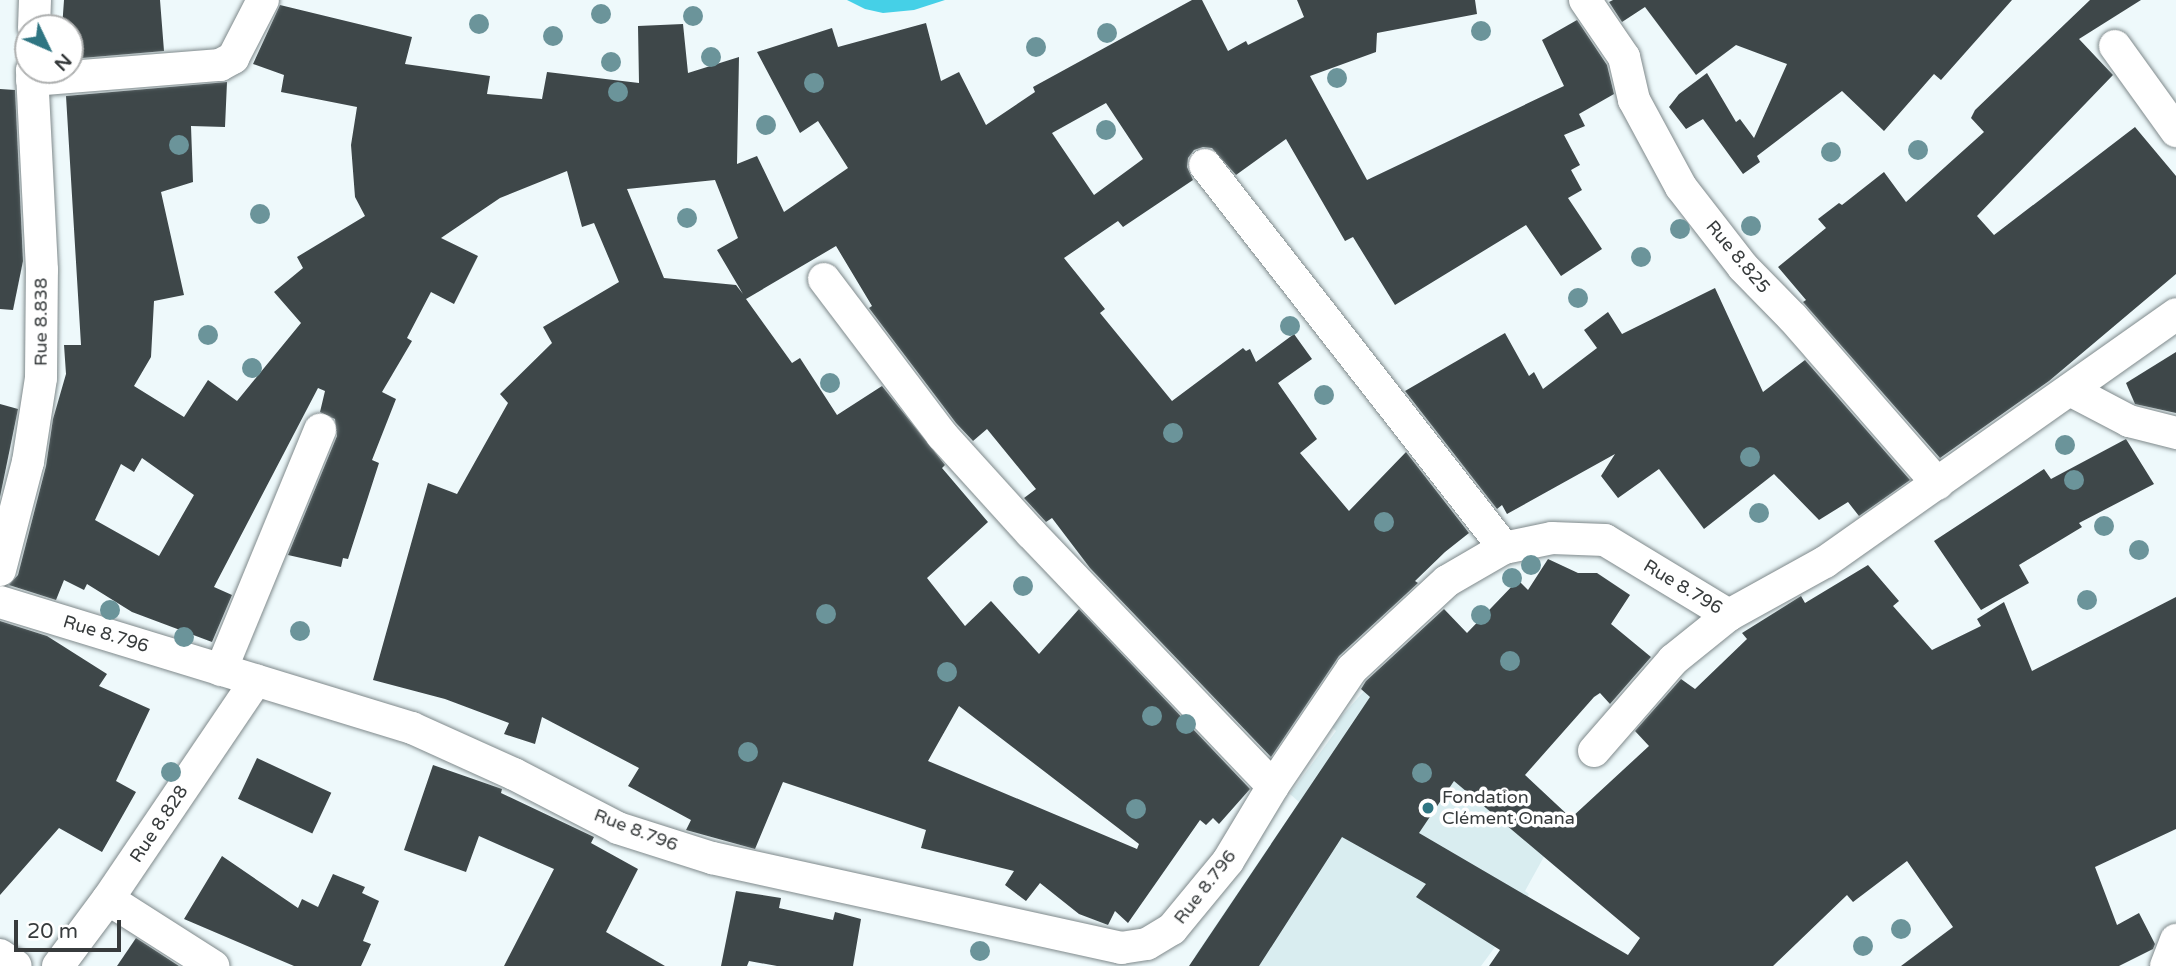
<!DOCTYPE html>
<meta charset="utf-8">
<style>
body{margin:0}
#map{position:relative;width:2176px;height:966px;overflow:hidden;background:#eef9fb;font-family:"Varela Round",sans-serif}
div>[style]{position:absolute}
.built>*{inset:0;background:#d9edf0}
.forest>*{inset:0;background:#45d0e7}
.building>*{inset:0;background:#3e4749;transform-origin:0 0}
.roads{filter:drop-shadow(0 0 2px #7f898b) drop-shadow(0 0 2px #7f898b)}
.minor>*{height:32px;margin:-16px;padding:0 16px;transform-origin:16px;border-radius:16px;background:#fff}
.trees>*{width:20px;height:20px;margin:-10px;border-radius:50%;background:#6b949a}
.dots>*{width:19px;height:19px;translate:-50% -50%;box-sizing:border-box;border:4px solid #fff;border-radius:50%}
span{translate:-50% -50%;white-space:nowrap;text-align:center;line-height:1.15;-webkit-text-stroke:7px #fff;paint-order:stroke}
.street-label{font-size:18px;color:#373b3c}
.poi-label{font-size:18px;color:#373b3c}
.left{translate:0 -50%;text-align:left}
.north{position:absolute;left:14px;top:14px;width:70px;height:70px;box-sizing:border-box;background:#fff;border:2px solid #afb1b1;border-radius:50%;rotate:134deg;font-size:19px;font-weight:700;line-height:28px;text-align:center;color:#373b3c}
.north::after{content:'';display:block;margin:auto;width:24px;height:32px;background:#2f7582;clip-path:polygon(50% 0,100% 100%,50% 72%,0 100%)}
.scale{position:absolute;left:14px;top:920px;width:107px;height:32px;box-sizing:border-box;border:4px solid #373b3c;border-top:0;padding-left:9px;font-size:21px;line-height:24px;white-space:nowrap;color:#373b3c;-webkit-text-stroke:5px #fff;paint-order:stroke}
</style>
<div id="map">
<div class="built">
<div style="clip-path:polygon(1398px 653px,1567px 815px,1525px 891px,1529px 894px,1495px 947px,1481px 966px,1211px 966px,1195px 956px,1299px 802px,1290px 794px,1336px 731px,1332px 727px)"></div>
</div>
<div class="forest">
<div style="clip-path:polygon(847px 0,945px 0,914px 10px,883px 13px,865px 9px)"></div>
</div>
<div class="building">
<div style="clip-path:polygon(64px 0,160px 0,164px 51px,70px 59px,70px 28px,62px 28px)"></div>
<div style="clip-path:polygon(evenodd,1192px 0,1202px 0,1228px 51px,1246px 41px,1248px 45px,1304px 17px,1297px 0,1475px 0,1477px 14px,1377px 33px,1376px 52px,1310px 76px,1367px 180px,1564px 86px,1542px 40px,1577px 20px,1607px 65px,1614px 94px,1579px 114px,1585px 126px,1564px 135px,1580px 165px,1571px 170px,1582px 190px,1568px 198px,1602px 249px,1561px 276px,1526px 225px,1395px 305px,1353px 237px,1345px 241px,1286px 139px,1236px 175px,1212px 148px,1203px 147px,1194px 150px,1188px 158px,1187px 167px,1193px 180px,1123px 227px,1118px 221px,1064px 258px,1105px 309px,1100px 313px,1172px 401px,1243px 348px,1246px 351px,1250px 349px,1256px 362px,1294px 334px,1312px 359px,1278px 383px,1317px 439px,1300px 453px,1349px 511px,1406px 452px,1469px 533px,1445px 552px,1415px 581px,1418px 583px,1339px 656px,1271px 757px,1090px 568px,1052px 518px,1046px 522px,1024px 498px,1036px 489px,987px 429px,973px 441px,956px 423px,869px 308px,872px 306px,836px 246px,746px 299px,792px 363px,800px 358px,837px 415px,882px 386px,945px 465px,942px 468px,988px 522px,927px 578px,965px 626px,991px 601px,1039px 654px,1079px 609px,1250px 789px,1219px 824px,1213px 818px,1206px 825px,1200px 820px,1128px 923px,1115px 911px,1108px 925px,1079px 914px,1040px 883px,1026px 901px,1005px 885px,1014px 871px,921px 848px,926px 830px,783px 782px,755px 849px,686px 830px,691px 820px,628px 786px,639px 768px,542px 717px,535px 744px,504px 734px,509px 723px,445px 699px,373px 680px,428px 483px,457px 494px,508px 403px,500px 394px,552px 343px,543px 327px,619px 282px,594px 223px,582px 227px,567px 171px,500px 198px,441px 238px,478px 256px,454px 304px,431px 292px,407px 338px,412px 341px,382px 392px,396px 399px,372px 460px,379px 463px,348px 559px,343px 558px,341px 567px,288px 555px,337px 436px,335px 419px,320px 412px,325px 391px,318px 388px,214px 587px,232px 595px,212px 642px,132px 612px,87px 584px,84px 590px,64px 580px,56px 600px,9px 585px,18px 575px,46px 466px,53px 419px,66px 374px,64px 345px,81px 345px,66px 96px,227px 82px,225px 127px,191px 126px,193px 182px,161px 192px,184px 295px,154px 301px,151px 357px,134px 386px,184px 417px,208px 380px,237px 401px,301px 323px,274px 292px,303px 268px,297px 257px,365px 216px,355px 197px,351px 145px,357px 107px,281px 92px,284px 75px,253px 64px,280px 5px,412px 37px,405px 64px,490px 76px,487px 94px,542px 99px,547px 72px,639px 83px,638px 26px,683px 24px,688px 73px,739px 57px,737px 164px,757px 156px,784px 212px,848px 168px,818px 121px,800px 133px,757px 52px,832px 28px,838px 47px,926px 23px,941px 81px,959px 72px,986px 125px,1035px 92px,1033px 87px,1192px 0,1106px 103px,1143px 159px,1094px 195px,1052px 133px,1106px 103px,1192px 0,715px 180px,738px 238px,717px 250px,743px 294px,736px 285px,664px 278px,627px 189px,715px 180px,1192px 0,142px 458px,194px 495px,159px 556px,95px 520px,121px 464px,134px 472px,142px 458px,1192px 0,959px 706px,1139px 844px,1137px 849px,928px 761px,959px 706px)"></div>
<div style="clip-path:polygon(1613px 0,2012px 0,1941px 80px,1934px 74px,1884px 131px,1842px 91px,1757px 156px,1760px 162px,1743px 174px,1703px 119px,1686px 129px,1669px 107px,1679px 94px,1707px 73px,1736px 122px,1740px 119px,1754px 138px,1787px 64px,1736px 45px,1696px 75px,1645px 7px,1622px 22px,1609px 2px)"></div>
<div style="clip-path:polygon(2090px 0,2141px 0,2079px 39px,2113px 75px,1977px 216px,1994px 235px,2135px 127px,2176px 176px,2176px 274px,2049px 381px,1940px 458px,1803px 302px,1806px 300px,1778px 267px,1826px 228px,1818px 219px,1839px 203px,1842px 205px,1884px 172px,1906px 202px,1984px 132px,1971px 118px,1975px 110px)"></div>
<div style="clip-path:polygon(0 89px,15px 90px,23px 261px,13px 310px,0 309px)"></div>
<div style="clip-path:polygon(1715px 288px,1763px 392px,1805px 360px,1910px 480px,1859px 516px,1848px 502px,1819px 520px,1774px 474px,1704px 529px,1659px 469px,1618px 498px,1601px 476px,1615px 454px,1507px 514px,1502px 505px,1497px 509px,1405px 391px,1505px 333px,1529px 376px,1534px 372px,1543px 389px,1597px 348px,1584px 330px,1608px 312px,1622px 334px)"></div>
<div style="clip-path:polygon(2176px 352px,2176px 413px,2135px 404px,2126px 383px)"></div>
<div style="clip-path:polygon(0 404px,18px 409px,0 497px)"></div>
<div style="clip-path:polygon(2126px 439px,2154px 484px,2079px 523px,2082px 527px,2019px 565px,2029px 583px,1981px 610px,1934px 541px,2044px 469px,2051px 479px)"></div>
<div style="clip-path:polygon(evenodd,1548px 559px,1578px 573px,1597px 573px,1630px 595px,1611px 624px,1651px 657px,1610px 704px,1600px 693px,1594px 697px,1525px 775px,1571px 818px,1649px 746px,1635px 731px,1681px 679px,1695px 689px,1747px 639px,1742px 633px,1801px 596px,1805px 603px,1868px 565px,1899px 601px,1893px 606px,1932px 650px,1981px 626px,1977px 619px,2004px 602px,2032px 671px,2176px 597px,2176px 829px,2095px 867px,2117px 925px,2139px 913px,2155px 944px,2153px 949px,2119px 966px,1901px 966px,1953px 927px,1907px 861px,1853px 902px,1847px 895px,1773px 966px,1489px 966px,1500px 950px,1416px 897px,1426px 884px,1342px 837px,1259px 966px,1189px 966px,1370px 697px,1361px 689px,1366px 681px,1444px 609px,1467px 633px,1518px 580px,1528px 590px,1548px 559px,1454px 781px,1640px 938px,1628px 955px,1419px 833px,1454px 781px)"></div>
<div style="clip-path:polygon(0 621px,47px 636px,107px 674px,99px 686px,150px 709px,116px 781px,136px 792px,102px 852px,59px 828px,0 895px)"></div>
<div style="left:257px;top:758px;width:82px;height:45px;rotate:25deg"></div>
<div style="clip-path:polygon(433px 765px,502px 789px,501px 793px,594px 837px,591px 843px,638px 869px,606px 932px,665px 966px,504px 966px,554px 869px,479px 836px,466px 872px,404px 850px)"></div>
<div style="clip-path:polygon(222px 856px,298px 908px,302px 899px,318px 907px,333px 874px,365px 887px,362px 893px,379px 901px,363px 941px,371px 944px,361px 966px,294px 966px,184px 919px)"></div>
<div style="clip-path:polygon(736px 891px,781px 898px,779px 908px,833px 920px,835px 912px,861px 919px,853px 966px,777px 966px,749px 961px,747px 966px,721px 966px)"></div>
<div style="clip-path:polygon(136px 938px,179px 966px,117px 966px)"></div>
</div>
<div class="roads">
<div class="minor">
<div style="left:1585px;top:0;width:69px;rotate:55.6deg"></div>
<div style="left:1624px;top:57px;width:44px;rotate:76.9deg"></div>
<div style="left:1634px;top:100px;width:99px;rotate:61.6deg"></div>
<div style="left:1681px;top:187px;width:101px;rotate:52.2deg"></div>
<div style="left:1743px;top:267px;width:71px;rotate:45.6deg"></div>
<div style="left:1793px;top:318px;width:220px;rotate:48.9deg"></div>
<div style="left:34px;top:28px;width:28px;rotate:-88deg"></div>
<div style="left:2115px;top:46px;width:105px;rotate:54.3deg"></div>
<div style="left:32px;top:80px;width:189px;rotate:-4.6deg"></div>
<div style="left:220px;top:65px;width:15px;rotate:-28deg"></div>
<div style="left:233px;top:58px;width:65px;rotate:-62.7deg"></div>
<div style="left:1205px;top:165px;width:486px;rotate:52deg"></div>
<div style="left:824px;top:279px;width:196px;rotate:52.9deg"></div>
<div style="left:942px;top:435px;width:132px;rotate:47.8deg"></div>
<div style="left:1031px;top:533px;width:350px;rotate:46.3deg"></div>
<div style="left:2070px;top:390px;width:67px;rotate:27.7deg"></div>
<div style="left:2129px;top:421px;width:49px;rotate:14.3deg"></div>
<div style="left:0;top:570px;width:112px;rotate:-75.5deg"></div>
<div style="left:28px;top:462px;width:85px;rotate:-81.2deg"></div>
<div style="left:41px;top:378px;width:108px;rotate:-89.5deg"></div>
<div style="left:42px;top:270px;width:200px;rotate:-92.9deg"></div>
<div style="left:0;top:602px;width:431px;rotate:17deg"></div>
<div style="left:412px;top:728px;width:112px;rotate:24.3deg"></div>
<div style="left:514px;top:774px;width:117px;rotate:27.4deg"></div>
<div style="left:618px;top:828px;width:99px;rotate:17.7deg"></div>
<div style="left:712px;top:858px;width:419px;rotate:12.4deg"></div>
<div style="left:1121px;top:948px;width:26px;rotate:-9deg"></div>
<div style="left:1147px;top:944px;width:29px;rotate:-31deg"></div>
<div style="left:1172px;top:929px;width:88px;rotate:-50.5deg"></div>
<div style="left:1228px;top:861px;width:87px;rotate:-59deg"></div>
<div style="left:1273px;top:786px;width:141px;rotate:-56deg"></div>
<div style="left:1352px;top:669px;width:129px;rotate:-42.8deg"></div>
<div style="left:1447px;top:581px;width:66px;rotate:-30.1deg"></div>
<div style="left:1504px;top:548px;width:49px;rotate:-11.8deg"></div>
<div style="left:1552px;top:538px;width:53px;rotate:2.2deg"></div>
<div style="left:1605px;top:540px;width:145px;rotate:31.2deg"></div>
<div style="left:1729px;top:615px;width:110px;rotate:-28.9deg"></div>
<div style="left:1825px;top:562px;width:430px;rotate:-35.2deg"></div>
<div style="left:221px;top:670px;width:260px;rotate:-67.6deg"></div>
<div style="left:1594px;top:751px;width:121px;rotate:-49deg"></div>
<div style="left:1673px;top:660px;width:72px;rotate:-38.8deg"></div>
<div style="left:108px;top:899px;width:125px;rotate:32.5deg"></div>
<div style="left:0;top:955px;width:19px;rotate:35deg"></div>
<div style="left:58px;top:966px;width:84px;rotate:-53.3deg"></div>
<div style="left:108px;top:899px;width:264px;rotate:-55.9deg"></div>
<div style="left:2166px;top:966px;width:28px;rotate:-69deg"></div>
</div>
</div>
<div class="trees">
<div style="left:601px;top:14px"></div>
<div style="left:693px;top:16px"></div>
<div style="left:479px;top:24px"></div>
<div style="left:1481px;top:31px"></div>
<div style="left:1107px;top:33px"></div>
<div style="left:553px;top:36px"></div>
<div style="left:1036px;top:47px"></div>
<div style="left:711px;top:57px"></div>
<div style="left:611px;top:62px"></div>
<div style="left:1337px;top:78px"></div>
<div style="left:814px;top:83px"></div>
<div style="left:618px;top:92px"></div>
<div style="left:766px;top:125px"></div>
<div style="left:1106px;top:130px"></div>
<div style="left:179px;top:145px"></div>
<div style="left:1918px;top:150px"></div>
<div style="left:1831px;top:152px"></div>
<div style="left:260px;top:214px"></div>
<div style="left:687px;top:218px"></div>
<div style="left:1751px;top:226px"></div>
<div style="left:1680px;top:229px"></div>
<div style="left:1641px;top:257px"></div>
<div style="left:1578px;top:298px"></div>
<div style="left:1290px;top:326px"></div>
<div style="left:208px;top:335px"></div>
<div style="left:252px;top:368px"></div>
<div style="left:830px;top:383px"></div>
<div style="left:1324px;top:395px"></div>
<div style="left:1173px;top:433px"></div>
<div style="left:2065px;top:445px"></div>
<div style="left:1750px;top:457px"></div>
<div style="left:2074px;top:480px"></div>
<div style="left:1759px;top:513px"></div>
<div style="left:1384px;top:522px"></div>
<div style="left:2104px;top:526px"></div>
<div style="left:2139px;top:550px"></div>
<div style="left:1531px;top:565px"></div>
<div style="left:1512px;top:578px"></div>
<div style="left:1023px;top:586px"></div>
<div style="left:2087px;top:600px"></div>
<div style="left:110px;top:610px"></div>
<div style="left:826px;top:614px"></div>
<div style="left:1481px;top:615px"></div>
<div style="left:300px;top:631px"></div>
<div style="left:184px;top:637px"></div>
<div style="left:1510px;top:661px"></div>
<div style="left:947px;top:672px"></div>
<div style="left:1152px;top:716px"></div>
<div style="left:1186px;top:724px"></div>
<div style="left:748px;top:752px"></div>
<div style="left:171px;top:772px"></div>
<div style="left:1422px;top:773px"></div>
<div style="left:1136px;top:809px"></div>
<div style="left:1901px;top:929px"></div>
<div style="left:1863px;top:946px"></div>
<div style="left:980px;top:951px"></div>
</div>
<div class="dots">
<div style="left:1428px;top:808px;background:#2f7582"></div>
</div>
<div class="street-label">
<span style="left:1738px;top:257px;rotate:50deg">Rue 8.825</span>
<span style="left:41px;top:322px;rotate:-90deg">Rue 8.838</span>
<span style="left:1683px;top:587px;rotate:31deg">Rue 8.796</span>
<span style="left:106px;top:634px;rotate:17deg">Rue 8.796</span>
<span style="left:159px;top:824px;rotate:-56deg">Rue 8.828</span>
<span style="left:636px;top:830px;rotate:21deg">Rue 8.796</span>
<span style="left:1205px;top:887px;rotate:-52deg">Rue 8.796</span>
</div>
<div class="poi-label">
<span class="left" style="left:1442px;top:808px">Fondation<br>Clément Onana</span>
</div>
<div class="north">N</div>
<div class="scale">20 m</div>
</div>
